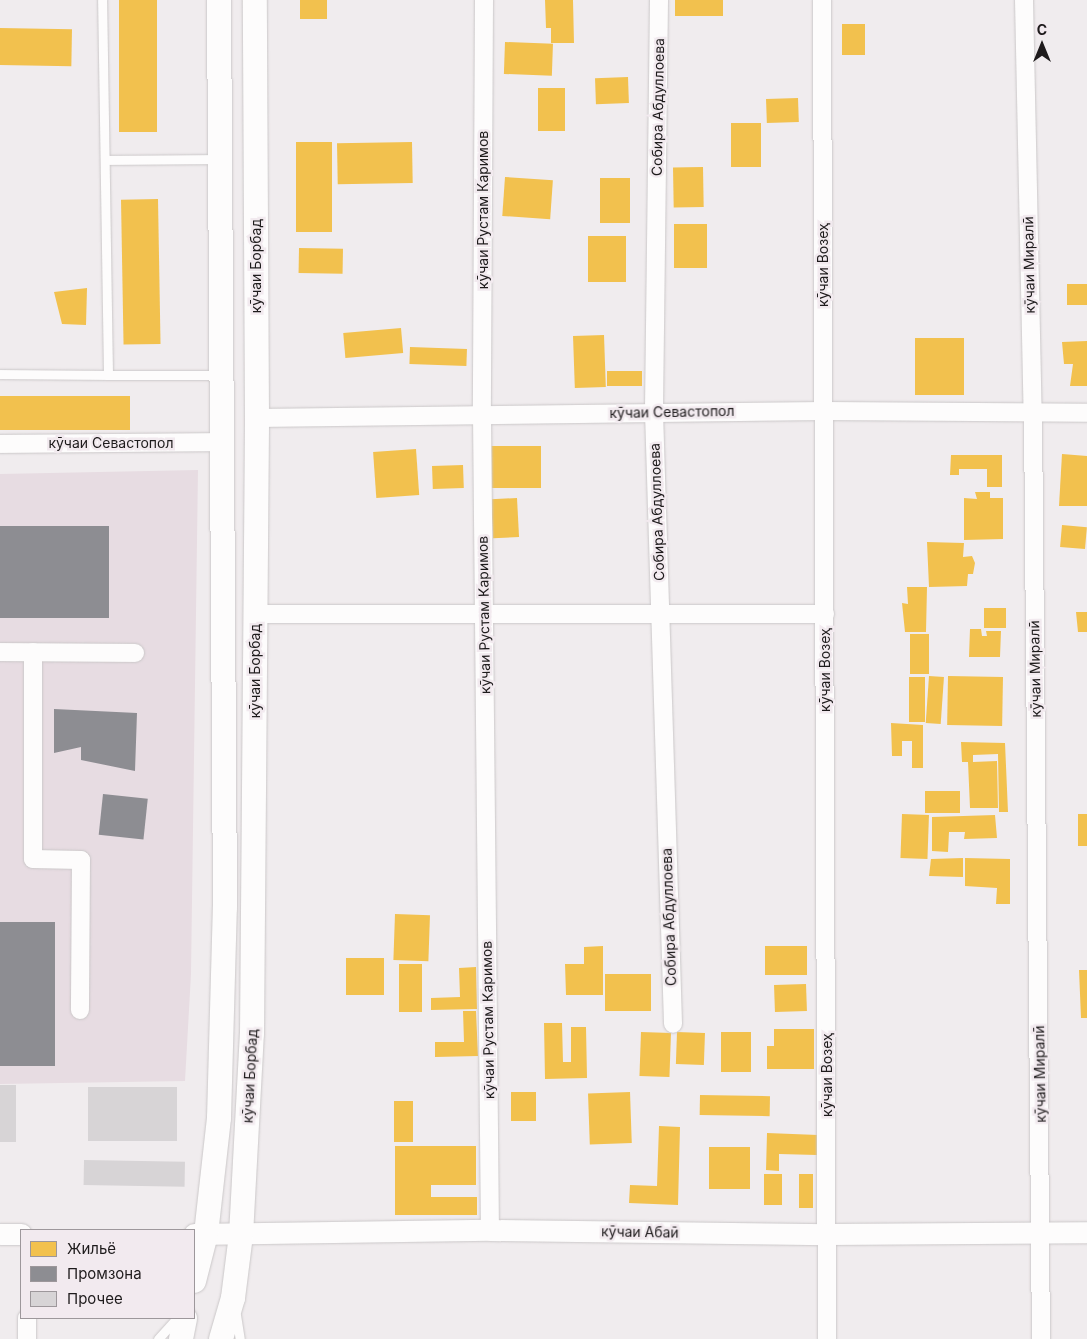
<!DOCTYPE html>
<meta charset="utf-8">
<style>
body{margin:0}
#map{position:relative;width:1087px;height:1339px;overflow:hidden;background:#f0ecee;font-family:Inter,sans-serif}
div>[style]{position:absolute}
.built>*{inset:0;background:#e7dce2}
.homes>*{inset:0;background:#f2c14e;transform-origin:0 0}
.industry>*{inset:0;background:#8d8d92;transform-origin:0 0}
.building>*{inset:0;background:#d7d4d6;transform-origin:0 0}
.roads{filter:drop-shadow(0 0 1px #cac7c8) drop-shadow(0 0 1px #cac7c8)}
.service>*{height:9px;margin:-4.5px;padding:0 4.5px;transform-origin:4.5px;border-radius:4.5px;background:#fdfcfc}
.minor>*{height:18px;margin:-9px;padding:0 9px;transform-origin:9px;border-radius:9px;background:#fdfcfc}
.tertiary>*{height:21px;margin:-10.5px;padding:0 10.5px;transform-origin:10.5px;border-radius:10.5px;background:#fdfcfc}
.secondary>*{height:24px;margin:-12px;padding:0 12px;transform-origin:12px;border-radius:12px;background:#fdfcfc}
span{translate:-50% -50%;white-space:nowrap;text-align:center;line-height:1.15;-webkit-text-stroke:5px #f2eaef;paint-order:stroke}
.street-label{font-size:14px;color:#1e1b1c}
.legend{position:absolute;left:20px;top:1229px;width:175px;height:90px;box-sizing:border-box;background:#f2eaef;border:1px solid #9d979b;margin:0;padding:6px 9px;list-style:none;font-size:15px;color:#1e1b1c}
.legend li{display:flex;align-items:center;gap:10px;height:25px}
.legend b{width:25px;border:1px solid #9d979b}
.north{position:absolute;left:1017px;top:20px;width:50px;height:50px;-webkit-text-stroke:4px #f2eaef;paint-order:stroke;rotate:0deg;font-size:14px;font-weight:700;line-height:20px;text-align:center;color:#1e1b1c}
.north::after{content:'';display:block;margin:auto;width:18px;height:22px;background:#1e1b1c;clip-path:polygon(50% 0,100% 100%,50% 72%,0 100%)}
</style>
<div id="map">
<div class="built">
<div style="clip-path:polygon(198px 470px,191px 974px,185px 1081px,0 1084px,0 474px)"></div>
</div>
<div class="homes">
<div style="left:119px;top:0;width:38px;height:132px"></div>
<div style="left:300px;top:0;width:27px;height:19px"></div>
<div style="clip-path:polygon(545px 0,573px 0,574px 43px,551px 43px,551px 28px,546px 28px)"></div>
<div style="left:675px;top:0;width:48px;height:16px"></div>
<div style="left:842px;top:24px;width:23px;height:31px"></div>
<div style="left:0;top:28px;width:72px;height:37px;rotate:1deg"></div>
<div style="left:505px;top:42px;width:48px;height:32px;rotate:2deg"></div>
<div style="left:628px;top:77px;width:26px;height:33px;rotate:88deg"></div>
<div style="left:538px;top:88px;width:27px;height:43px"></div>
<div style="left:798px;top:98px;width:24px;height:32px;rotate:88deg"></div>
<div style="left:731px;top:123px;width:30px;height:44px"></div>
<div style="left:296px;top:142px;width:36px;height:90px"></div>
<div style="left:412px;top:142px;width:41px;height:75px;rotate:89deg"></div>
<div style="left:703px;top:167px;width:40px;height:30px;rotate:89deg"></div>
<div style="left:505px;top:177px;width:48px;height:39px;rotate:4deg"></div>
<div style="left:600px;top:178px;width:30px;height:45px"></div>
<div style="left:158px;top:199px;width:145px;height:37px;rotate:89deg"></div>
<div style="left:707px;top:224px;width:44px;height:33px;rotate:90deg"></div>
<div style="left:588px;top:236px;width:38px;height:46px"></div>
<div style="left:299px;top:248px;width:44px;height:25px;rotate:1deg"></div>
<div style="left:1067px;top:284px;width:20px;height:21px"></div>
<div style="clip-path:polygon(87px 288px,86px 325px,62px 324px,54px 292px)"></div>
<div style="left:401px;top:328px;width:25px;height:58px;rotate:85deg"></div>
<div style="left:604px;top:335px;width:52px;height:31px;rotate:88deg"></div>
<div style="left:915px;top:338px;width:49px;height:57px"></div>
<div style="clip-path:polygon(1087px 341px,1087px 386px,1070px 386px,1073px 364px,1064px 364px,1062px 342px)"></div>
<div style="left:410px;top:347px;width:57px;height:17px;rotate:2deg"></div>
<div style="left:607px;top:371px;width:35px;height:15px"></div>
<div style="left:0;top:396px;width:130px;height:34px"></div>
<div style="left:541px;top:446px;width:42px;height:51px;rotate:90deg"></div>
<div style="left:416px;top:449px;width:46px;height:43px;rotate:86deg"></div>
<div style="clip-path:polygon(1062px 454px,1087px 456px,1087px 506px,1059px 506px)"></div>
<div style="clip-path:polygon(951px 455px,1002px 455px,1002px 487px,987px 487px,987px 469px,959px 469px,959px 475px,950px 475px)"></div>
<div style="left:463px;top:465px;width:23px;height:31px;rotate:88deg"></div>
<div style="clip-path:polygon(975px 492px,990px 492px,990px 498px,1003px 498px,1003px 539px,964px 540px,964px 498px,977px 499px)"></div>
<div style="left:517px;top:498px;width:39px;height:26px;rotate:87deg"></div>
<div style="left:1062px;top:525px;width:25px;height:22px;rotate:5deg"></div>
<div style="clip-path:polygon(927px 542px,964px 543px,963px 557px,972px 556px,975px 563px,973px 574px,968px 574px,967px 586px,929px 587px)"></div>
<div style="clip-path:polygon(907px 587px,927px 587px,926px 632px,905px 632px,902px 603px,908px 604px)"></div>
<div style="left:1006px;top:608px;width:20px;height:22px;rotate:90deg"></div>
<div style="clip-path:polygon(1076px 612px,1087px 612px,1087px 632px,1078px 632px)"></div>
<div style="clip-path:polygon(970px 629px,981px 629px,982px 636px,987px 636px,986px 631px,1001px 631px,1000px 657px,969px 657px)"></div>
<div style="left:910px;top:634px;width:19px;height:40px"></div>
<div style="left:929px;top:676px;width:15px;height:47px;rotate:4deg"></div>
<div style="left:948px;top:676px;width:55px;height:49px;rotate:1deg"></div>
<div style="left:909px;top:677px;width:16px;height:45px"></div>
<div style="clip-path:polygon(891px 723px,923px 725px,923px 768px,912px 768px,912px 741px,902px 741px,902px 756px,892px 756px)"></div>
<div style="clip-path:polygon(961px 742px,1005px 743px,1008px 812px,999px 812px,998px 754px,973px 755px,973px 762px,997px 761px,998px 808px,970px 808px,968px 762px,962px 762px)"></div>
<div style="left:925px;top:791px;width:35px;height:22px"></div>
<div style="left:902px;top:814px;width:27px;height:44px;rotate:2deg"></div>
<div style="left:1078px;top:814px;width:9px;height:32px"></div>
<div style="clip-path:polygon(995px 815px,997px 838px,964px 839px,965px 832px,949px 832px,948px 852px,932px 851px,932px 817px)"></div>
<div style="clip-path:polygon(963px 858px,963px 877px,929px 876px,931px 859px)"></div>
<div style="clip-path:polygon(965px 858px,1010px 859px,1010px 904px,996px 904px,997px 888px,965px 886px)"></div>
<div style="left:395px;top:914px;width:35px;height:46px;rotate:2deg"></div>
<div style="clip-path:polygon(603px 946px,603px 995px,566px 995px,565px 964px,584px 964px,584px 947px)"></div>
<div style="left:765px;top:946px;width:42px;height:29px"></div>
<div style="left:384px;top:958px;width:37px;height:38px;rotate:90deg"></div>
<div style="left:399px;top:964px;width:23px;height:48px"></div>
<div style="clip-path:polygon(476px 967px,477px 1009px,431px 1010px,431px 998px,460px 997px,459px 968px)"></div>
<div style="clip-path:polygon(1079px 970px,1087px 970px,1087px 1018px,1081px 1018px)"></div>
<div style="left:605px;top:974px;width:46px;height:37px"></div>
<div style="left:806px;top:984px;width:27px;height:32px;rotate:88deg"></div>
<div style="clip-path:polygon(463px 1011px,476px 1011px,478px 1056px,435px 1057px,435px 1042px,464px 1042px)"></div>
<div style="clip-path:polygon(544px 1023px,562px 1023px,563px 1062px,571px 1062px,571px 1027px,586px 1027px,587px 1078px,545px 1079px)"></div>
<div style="clip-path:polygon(774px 1029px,814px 1029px,814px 1069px,767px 1069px,767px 1046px,774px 1046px)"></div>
<div style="left:641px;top:1032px;width:30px;height:44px;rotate:2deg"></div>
<div style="left:677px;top:1032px;width:28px;height:32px;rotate:2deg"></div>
<div style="left:721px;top:1032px;width:30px;height:40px"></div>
<div style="left:511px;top:1092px;width:25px;height:29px"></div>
<div style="left:630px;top:1092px;width:51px;height:42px;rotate:88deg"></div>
<div style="left:700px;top:1095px;width:70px;height:20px;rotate:1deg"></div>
<div style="left:394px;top:1101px;width:19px;height:41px"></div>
<div style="clip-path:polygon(659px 1126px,680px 1127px,678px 1205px,629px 1203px,630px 1185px,657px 1186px)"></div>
<div style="clip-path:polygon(767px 1133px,818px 1135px,817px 1155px,779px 1154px,779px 1171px,766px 1170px)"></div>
<div style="clip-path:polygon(395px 1146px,476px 1146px,476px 1185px,431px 1185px,431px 1197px,477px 1197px,477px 1215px,395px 1215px)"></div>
<div style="left:709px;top:1147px;width:41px;height:42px"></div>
<div style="left:764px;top:1174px;width:18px;height:31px"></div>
<div style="left:799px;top:1174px;width:14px;height:34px"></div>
</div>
<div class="industry">
<div style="left:0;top:526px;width:109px;height:92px"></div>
<div style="clip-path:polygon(54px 709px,137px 713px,135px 771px,81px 760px,81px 747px,54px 753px)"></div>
<div style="left:103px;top:794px;width:45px;height:41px;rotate:6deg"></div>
<div style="left:55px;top:922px;width:144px;height:55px;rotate:90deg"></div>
</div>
<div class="building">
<div style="left:0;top:1085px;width:16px;height:57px"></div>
<div style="left:88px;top:1087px;width:89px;height:54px"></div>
<div style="left:84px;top:1160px;width:101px;height:25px;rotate:1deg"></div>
</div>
<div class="roads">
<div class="service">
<div style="left:105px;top:160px;width:114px;rotate:-0.5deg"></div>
<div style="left:0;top:374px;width:108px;rotate:0.5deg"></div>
<div style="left:108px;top:375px;width:375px;rotate:-90.9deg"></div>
<div style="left:108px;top:375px;width:112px"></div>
<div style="left:236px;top:1315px;width:24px;rotate:81deg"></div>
<div style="left:158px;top:1339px;width:28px;rotate:-48deg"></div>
</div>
<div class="minor">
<div style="left:484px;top:0;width:415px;rotate:90.3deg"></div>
<div style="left:482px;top:415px;width:815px;rotate:89.44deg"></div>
<div style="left:659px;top:0;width:412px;rotate:90.7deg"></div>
<div style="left:654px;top:412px;width:612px;rotate:88.22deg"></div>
<div style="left:822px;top:0;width:1339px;rotate:89.79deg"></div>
<div style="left:1024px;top:0;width:413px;rotate:88.8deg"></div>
<div style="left:1033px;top:413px;width:926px;rotate:89.51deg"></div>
<div style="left:257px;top:418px;width:567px;rotate:-0.71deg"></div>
<div style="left:824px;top:411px;width:263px;rotate:0.4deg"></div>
<div style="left:0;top:444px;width:223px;rotate:-0.5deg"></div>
<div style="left:255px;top:614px;width:570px"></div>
<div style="left:0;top:652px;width:135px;rotate:0.4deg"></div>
<div style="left:33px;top:652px;width:207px;rotate:90deg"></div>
<div style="left:33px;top:859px;width:48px;rotate:1.2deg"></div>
<div style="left:81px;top:860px;width:150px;rotate:90.4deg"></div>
<div style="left:27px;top:1318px;width:21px;rotate:90deg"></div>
</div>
<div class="tertiary">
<div style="left:0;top:1234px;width:21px"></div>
<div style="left:194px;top:1234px;width:296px;rotate:-0.8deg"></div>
<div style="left:490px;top:1230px;width:338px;rotate:0.7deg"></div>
<div style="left:828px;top:1234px;width:259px;rotate:-0.4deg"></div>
</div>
<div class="secondary">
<div style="left:194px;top:1281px;width:49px;rotate:-75.7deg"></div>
<div style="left:206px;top:1234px;width:117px;rotate:-83.6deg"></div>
<div style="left:219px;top:1118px;width:211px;rotate:-88.4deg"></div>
<div style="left:225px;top:907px;width:907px;rotate:-90.38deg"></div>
<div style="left:181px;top:1339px;width:21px;rotate:-79deg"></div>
<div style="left:221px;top:1339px;width:43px;rotate:-73.7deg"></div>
<div style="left:233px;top:1298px;width:64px;rotate:-82.8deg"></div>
<div style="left:241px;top:1235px;width:201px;rotate:-86.9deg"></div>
<div style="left:252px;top:1034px;width:616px;rotate:-89.53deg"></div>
<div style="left:257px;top:418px;width:418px;rotate:-90.3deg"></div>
</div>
</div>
<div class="street-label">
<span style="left:658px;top:107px;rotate:-89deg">Собира Абдуллоева</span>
<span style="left:483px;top:210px;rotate:-90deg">кӯчаи Рустам Каримов</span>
<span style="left:823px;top:265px;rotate:-90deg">кӯчаи Возеҳ</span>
<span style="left:1029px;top:265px;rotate:-91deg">кӯчаи Миралӣ</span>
<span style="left:256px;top:266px;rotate:-90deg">кӯчаи Борбад</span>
<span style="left:672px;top:412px;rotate:-1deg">кӯчаи Севастопол</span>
<span style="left:111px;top:443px">кӯчаи Севастопол</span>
<span style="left:657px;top:512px;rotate:-92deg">Собира Абдуллоева</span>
<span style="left:484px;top:615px;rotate:-91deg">кӯчаи Рустам Каримов</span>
<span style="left:1035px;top:669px;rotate:-91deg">кӯчаи Миралӣ</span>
<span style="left:825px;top:670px;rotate:-90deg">кӯчаи Возеҳ</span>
<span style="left:255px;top:671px;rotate:-90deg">кӯчаи Борбад</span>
<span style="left:669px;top:917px;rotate:-92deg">Собира Абдуллоева</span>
<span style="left:488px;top:1020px;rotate:-91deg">кӯчаи Рустам Каримов</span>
<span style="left:1040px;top:1074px;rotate:-91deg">кӯчаи Миралӣ</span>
<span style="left:827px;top:1075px;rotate:-90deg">кӯчаи Возеҳ</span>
<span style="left:250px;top:1076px;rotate:-87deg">кӯчаи Борбад</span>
<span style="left:640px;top:1232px;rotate:1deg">кӯчаи Абаӣ</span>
</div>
<ul class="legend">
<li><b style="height:14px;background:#f2c14e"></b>Жильё</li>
<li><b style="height:14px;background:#8d8d92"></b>Промзона</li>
<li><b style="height:14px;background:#d7d4d6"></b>Прочее</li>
</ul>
<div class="north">С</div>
</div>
